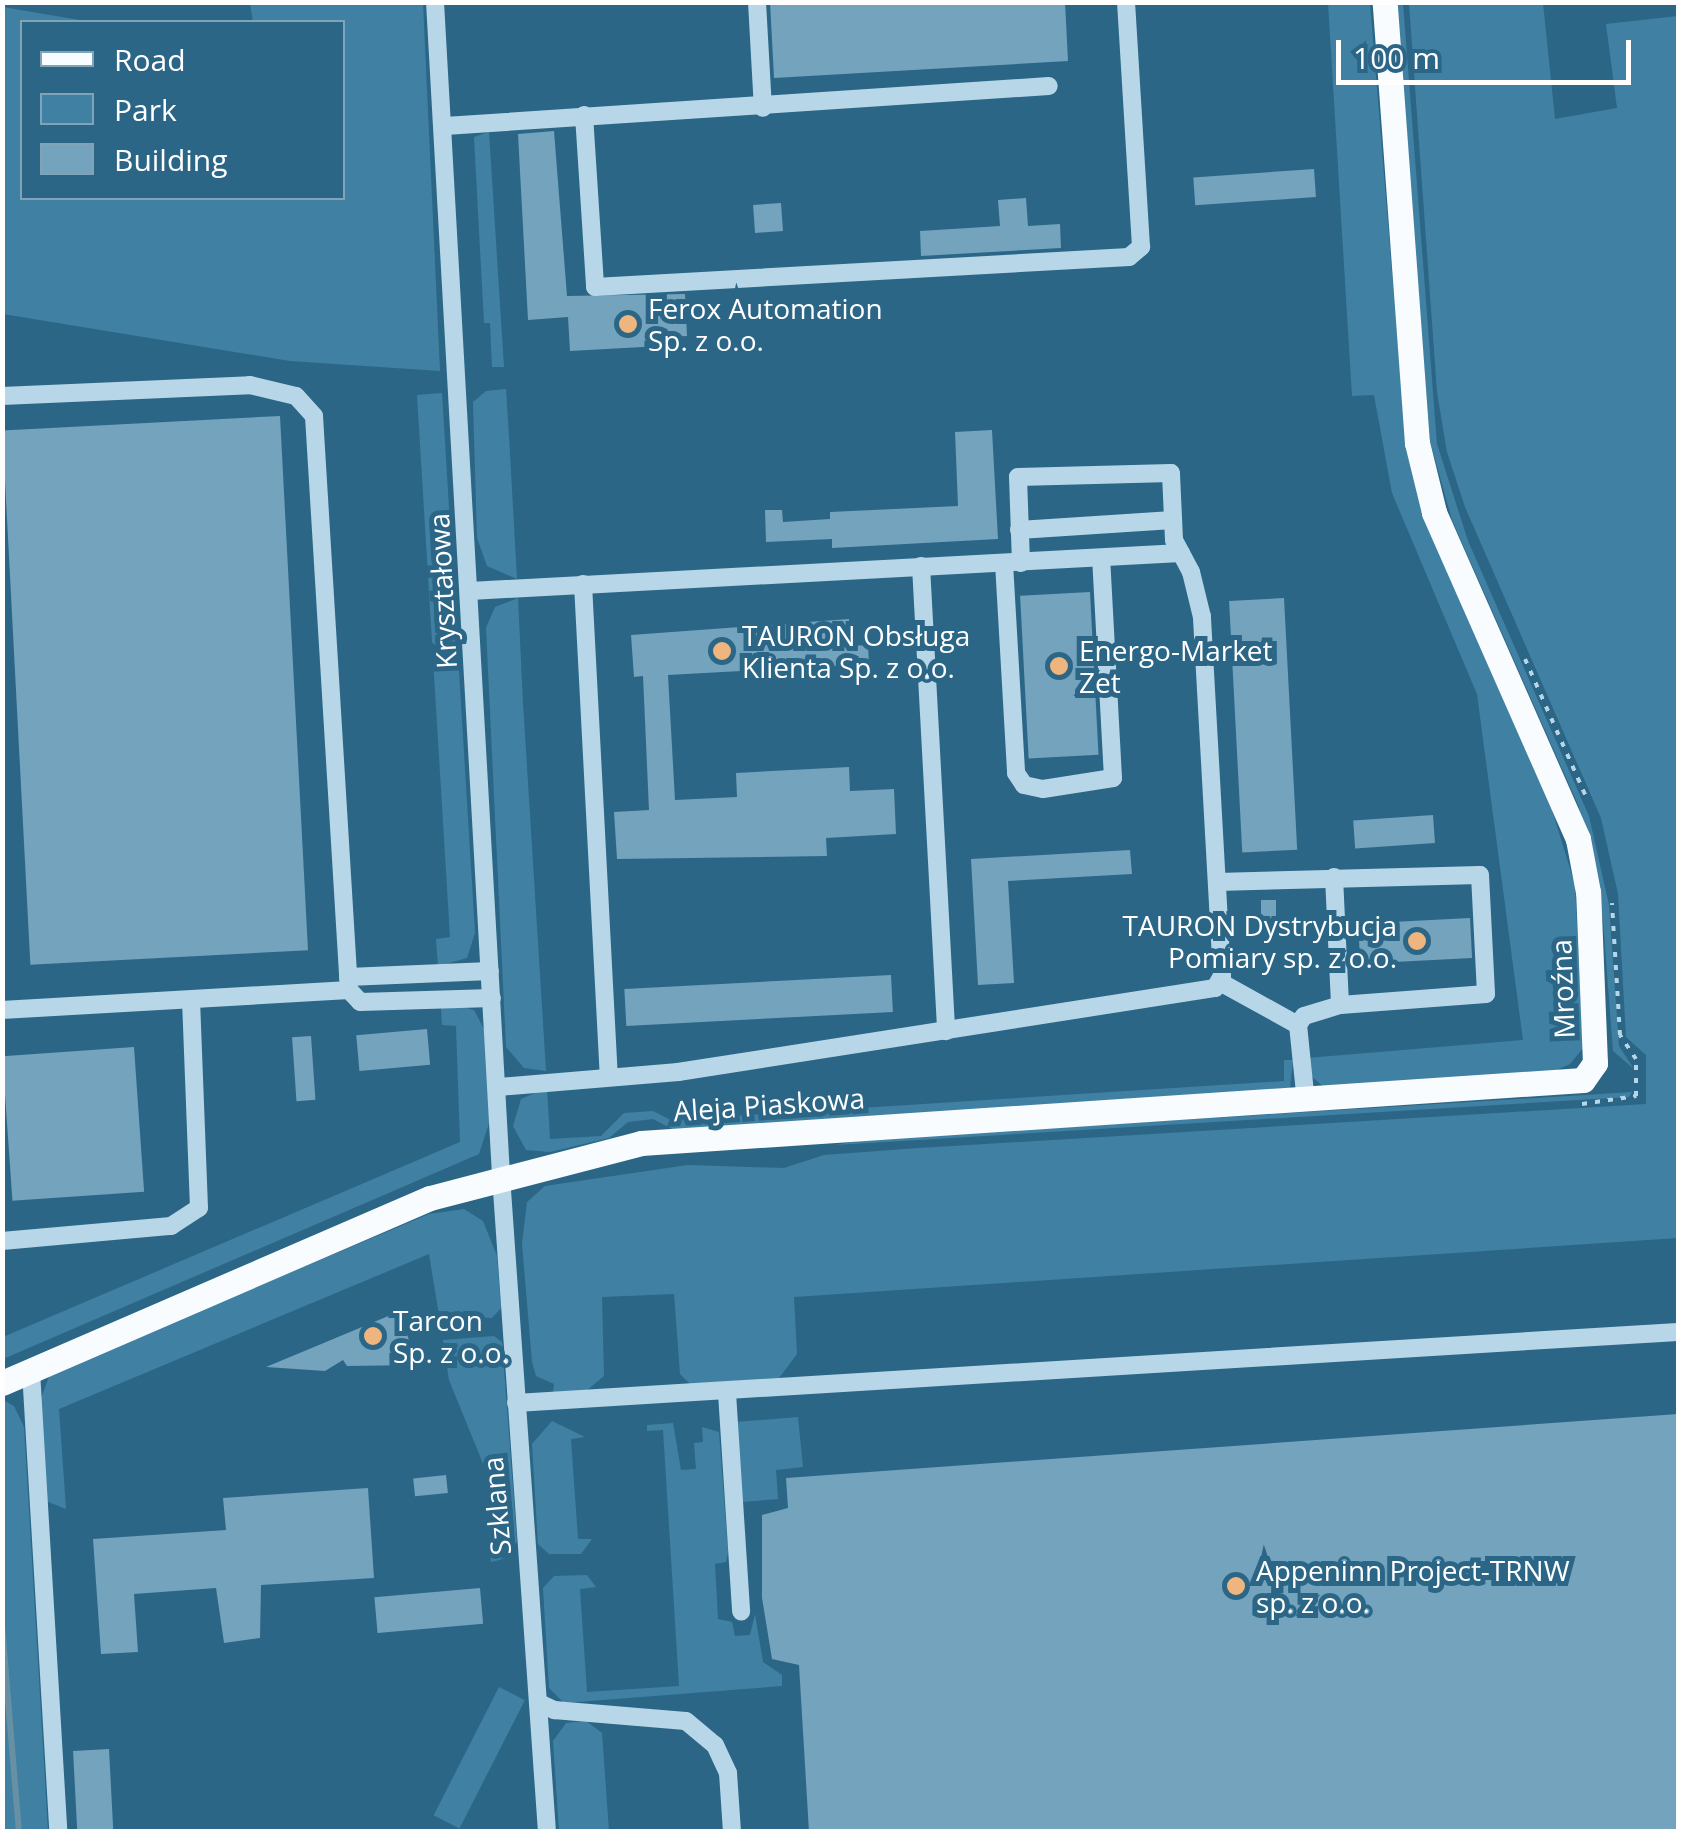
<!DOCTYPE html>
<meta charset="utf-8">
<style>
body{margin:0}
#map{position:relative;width:1681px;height:1834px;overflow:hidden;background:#2b6687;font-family:"Open Sans",sans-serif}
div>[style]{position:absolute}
.green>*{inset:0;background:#4081a3;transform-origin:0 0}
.stream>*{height:6px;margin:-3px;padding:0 3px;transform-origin:3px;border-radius:3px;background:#6890a5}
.building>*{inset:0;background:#73a3bd;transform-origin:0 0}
.path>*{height:4px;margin-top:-2px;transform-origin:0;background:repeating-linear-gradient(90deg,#b7d7e8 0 5px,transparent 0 13px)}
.minor>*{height:18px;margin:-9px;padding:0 9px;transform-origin:9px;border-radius:9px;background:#b7d7e8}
.major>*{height:25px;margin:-12.5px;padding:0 12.5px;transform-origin:12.5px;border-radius:12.5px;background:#f8fcfe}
.dots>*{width:28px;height:28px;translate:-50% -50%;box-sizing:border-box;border:5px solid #2b6687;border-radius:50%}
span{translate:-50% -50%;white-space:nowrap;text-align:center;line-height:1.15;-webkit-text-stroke:10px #2b6687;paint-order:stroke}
.poi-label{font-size:28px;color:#fff}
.left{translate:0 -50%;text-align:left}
.right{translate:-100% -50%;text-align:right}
.street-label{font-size:28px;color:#fff}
.frame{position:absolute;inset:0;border:5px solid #fff;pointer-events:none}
.legend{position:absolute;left:20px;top:20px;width:325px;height:180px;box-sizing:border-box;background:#2b6687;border:2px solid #80a3b7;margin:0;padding:12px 18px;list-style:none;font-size:30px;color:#fff}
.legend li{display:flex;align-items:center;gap:20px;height:50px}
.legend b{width:50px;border:2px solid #80a3b7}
.scale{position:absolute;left:1336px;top:40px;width:295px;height:45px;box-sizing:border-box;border:5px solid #fff;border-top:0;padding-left:12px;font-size:30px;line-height:35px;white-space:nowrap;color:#fff;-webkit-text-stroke:8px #2b6687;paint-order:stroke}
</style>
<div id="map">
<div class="green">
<div style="clip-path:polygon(250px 3px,423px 3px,440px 371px,290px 361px,3px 314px,3px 7px,91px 22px,22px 22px,22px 198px,342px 198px,342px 22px,253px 22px)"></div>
<div style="clip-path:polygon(1328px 3px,1370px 3px,1405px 432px,1541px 774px,1575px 885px,1583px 1048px,1570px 1064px,1550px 1073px,1325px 1088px,1310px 1075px,1307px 1058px,1523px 1040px,1477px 694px,1392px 493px,1374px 395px,1352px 396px)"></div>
<div style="clip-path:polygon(1396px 3px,1403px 3px,1437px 444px,1468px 541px,1589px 816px,1609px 905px,1619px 1046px,1634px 1069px,1613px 1051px,1603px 920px,1579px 807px,1452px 520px,1430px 441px)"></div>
<div style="clip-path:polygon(1409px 3px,1543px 3px,1555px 119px,1617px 108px,1606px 24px,1678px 16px,1678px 1238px,794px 1297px,797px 1354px,779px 1378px,690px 1384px,680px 1374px,674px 1294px,602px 1297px,604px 1376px,586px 1391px,553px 1392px,554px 1384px,536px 1376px,532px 1362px,522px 1244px,527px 1202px,545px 1186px,688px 1165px,784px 1168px,824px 1155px,919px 1148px,1646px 1104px,1646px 1055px,1626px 1037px,1618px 894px,1601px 818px,1465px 507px,1447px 452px,1437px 392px)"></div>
<div style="clip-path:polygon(489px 132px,504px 367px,492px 367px,490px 323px,484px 323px,474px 137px)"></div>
<div style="clip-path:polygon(506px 389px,509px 437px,517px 579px,487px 566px,477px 538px,473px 402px,486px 391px)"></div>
<div style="clip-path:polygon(442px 393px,475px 933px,467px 958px,438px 966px,436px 939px,450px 937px,417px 395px)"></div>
<div style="clip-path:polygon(518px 598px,523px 703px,546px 1071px,524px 1068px,506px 1047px,486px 628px,495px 607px)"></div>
<div style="clip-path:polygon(463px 1007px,474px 1010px,487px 1035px,492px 1114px,479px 1154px,3px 1359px,3px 1337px,460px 1142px,456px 1026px,442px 1025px,441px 1008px)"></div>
<div style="clip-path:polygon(1284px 1060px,1293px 1060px,1290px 1088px,674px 1130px,653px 1119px,628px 1122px,609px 1138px,550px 1152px,526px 1150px,513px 1126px,521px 1099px,547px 1088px,550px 1139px,601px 1136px,624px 1113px,653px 1111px,671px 1120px,1284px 1081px)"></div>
<div style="clip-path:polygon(1632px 1092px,1629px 1097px,835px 1145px,870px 1139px)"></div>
<div style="clip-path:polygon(464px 1209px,483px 1221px,497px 1256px,501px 1308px,492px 1318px,439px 1315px,429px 1254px,59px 1409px,66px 1509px,46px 1501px,40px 1401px,50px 1374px,429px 1214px)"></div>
<div style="clip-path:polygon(494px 1336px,502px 1342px,517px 1541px,507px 1558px,491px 1562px,486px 1471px,449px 1380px,443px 1340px)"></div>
<div style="clip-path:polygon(3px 1400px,14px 1406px,24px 1427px,48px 1831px,3px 1831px)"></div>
<div style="clip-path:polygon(798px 1417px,803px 1467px,776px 1470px,778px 1499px,741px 1502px,736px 1422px)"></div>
<div style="clip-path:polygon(552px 1421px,585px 1437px,571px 1439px,578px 1539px,592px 1539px,581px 1554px,549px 1554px,538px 1544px,532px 1444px)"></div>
<div style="clip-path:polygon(673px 1423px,681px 1470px,696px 1469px,694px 1443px,703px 1442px,702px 1427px,719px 1432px,728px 1552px,726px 1562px,715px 1564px,718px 1619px,732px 1622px,735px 1636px,750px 1635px,755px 1614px,763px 1662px,782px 1675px,782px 1686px,564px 1703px,549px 1688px,543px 1588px,554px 1576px,587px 1575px,596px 1587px,580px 1589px,587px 1692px,679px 1686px,663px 1430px,647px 1431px,647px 1425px)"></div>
<div style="left:499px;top:1687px;width:29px;height:144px;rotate:27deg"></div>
<div style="clip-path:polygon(586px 1721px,602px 1733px,609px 1831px,559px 1831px,553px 1741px,566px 1723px)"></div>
</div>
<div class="stream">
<div style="left:2px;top:1626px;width:207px;rotate:85.3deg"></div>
</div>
<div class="building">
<div style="clip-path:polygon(770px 2px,1065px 2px,1068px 61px,774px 78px)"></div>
<div style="clip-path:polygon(554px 131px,567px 296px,685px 294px,687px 336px,661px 337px,661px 346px,570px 351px,568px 317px,528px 320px,518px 134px)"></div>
<div style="left:1314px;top:169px;width:28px;height:121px;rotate:86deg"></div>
<div style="clip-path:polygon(1026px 198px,1028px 226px,1060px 224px,1061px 248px,921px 256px,920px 231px,1000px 226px,998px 200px)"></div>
<div style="left:781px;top:203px;width:28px;height:28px;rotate:86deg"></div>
<div style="left:280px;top:416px;width:535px;height:278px;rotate:87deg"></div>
<div style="clip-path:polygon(992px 430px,998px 539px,832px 548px,832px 539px,766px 542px,765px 510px,782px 510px,783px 522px,830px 519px,830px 512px,958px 506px,955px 432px)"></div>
<div style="left:1090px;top:592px;width:163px;height:70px;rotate:87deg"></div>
<div style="left:1284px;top:598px;width:252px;height:55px;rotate:87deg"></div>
<div style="clip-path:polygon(849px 619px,850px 646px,868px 645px,869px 664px,668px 675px,675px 800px,737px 797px,736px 773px,849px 767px,850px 791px,894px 789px,896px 834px,826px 838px,827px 856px,617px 859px,614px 812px,649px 810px,643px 676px,634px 677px,631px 635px)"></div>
<div style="left:1433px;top:815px;width:28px;height:80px;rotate:86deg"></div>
<div style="clip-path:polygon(1130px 850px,1132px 874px,1008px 881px,1014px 983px,978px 985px,971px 859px)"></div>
<div style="left:1261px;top:900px;width:15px;height:37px"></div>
<div style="left:1470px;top:918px;width:40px;height:112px;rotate:87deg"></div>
<div style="left:891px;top:975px;width:37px;height:267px;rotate:87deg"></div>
<div style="left:427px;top:1029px;width:36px;height:71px;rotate:85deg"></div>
<div style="left:311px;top:1036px;width:64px;height:19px;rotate:86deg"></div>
<div style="left:134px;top:1047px;width:145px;height:132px;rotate:86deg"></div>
<div style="clip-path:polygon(398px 1312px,419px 1365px,347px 1366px,343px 1360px,325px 1371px,266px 1367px)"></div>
<div style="clip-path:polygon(1678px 1414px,1678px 1832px,809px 1832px,799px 1665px,772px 1659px,762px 1598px,762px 1515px,788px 1508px,786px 1478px)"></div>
<div style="left:446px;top:1475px;width:18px;height:33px;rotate:84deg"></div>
<div style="clip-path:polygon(368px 1488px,374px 1578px,261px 1585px,260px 1638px,224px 1643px,216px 1588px,134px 1594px,138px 1652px,101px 1654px,93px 1539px,226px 1530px,223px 1498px)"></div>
<div style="left:480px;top:1588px;width:36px;height:106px;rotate:85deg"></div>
<div style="left:109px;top:1749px;width:83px;height:36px;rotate:87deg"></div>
</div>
<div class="path">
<div style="left:1525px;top:659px;width:155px;rotate:66.1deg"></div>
<div style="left:1582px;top:1104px;width:55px;rotate:-8.4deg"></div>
<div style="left:1636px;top:1096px;width:37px;rotate:-90deg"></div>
<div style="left:1636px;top:1059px;width:29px;rotate:-124deg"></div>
<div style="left:1620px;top:1035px;width:132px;rotate:-93.5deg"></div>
</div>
<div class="minor">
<div style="left:435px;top:2px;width:1176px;rotate:86.78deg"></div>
<div style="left:501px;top:1176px;width:658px;rotate:85.99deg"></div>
<div style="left:757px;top:2px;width:106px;rotate:86.8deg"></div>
<div style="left:584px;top:115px;width:172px;rotate:86.3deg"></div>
<div style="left:595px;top:287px;width:535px;rotate:-3.22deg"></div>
<div style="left:1129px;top:257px;width:16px;rotate:-40deg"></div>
<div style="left:1141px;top:247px;width:245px;rotate:-93.5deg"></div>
<div style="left:445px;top:126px;width:605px;rotate:-3.79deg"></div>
<div style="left:2px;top:396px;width:248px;rotate:-2.5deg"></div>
<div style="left:250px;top:385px;width:47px;rotate:13.4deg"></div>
<div style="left:296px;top:396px;width:27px;rotate:48deg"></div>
<div style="left:314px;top:416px;width:575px;rotate:86.51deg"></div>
<div style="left:349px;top:990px;width:348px;rotate:176.7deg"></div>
<div style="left:1019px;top:530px;width:154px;rotate:-3.7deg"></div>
<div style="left:1004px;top:563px;width:210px;rotate:86.7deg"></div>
<div style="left:1016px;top:773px;width:14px;rotate:56deg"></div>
<div style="left:1024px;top:785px;width:19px;rotate:12deg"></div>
<div style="left:1043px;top:789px;width:71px;rotate:-8.9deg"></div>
<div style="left:1113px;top:778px;width:219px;rotate:-93.1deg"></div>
<div style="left:921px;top:566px;width:466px;rotate:86.9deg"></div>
<div style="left:583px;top:584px;width:491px;rotate:87deg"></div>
<div style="left:470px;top:591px;width:712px;rotate:-3.06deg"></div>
<div style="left:1334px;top:877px;width:128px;rotate:87.3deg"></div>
<div style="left:1217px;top:882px;width:263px;rotate:-1.5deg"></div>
<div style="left:1480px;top:875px;width:119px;rotate:87.1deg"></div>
<div style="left:1486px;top:994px;width:146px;rotate:175.7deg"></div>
<div style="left:1340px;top:1005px;width:38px;rotate:163deg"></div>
<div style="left:1304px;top:1016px;width:11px;rotate:124deg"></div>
<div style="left:1298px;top:1025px;width:77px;rotate:84.1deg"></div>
<div style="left:348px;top:977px;width:142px;rotate:-2.4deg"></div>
<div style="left:1220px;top:982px;width:89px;rotate:28.9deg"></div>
<div style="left:349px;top:990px;width:16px;rotate:47deg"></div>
<div style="left:360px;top:1002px;width:132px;rotate:-1.7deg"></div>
<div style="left:499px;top:1087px;width:180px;rotate:-4.8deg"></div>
<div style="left:678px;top:1072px;width:544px;rotate:-8.89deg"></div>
<div style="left:1215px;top:988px;width:14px;rotate:-60deg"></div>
<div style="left:1222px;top:976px;width:360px;rotate:-93.2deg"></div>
<div style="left:1202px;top:617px;width:46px;rotate:-103.7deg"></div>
<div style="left:1191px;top:572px;width:36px;rotate:-118deg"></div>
<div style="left:1174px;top:540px;width:67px;rotate:-92.6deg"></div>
<div style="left:1171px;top:473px;width:153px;rotate:178.5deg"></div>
<div style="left:1018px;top:477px;width:86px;rotate:88deg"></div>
<div style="left:2px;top:1241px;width:170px;rotate:-5.1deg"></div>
<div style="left:171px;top:1226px;width:33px;rotate:-33deg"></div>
<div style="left:199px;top:1208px;width:205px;rotate:-92.2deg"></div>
<div style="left:31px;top:1371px;width:462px;rotate:86.6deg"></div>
<div style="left:727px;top:1393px;width:219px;rotate:86.3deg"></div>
<div style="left:516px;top:1403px;width:1164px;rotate:-3.5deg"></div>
<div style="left:539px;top:1703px;width:17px;rotate:25deg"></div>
<div style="left:554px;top:1710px;width:132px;rotate:4.8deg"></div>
<div style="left:686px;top:1721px;width:38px;rotate:40deg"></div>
<div style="left:715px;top:1745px;width:31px;rotate:65deg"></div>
<div style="left:728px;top:1773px;width:59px;rotate:86.1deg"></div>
</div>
<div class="major">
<div style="left:2px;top:1383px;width:466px;rotate:-23.4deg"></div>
<div style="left:430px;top:1198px;width:218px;rotate:-14.6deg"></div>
<div style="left:641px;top:1143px;width:944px;rotate:-3.83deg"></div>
<div style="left:1583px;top:1080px;width:21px;rotate:-55deg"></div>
<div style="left:1595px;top:1063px;width:171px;rotate:-92.3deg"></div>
<div style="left:1588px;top:892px;width:54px;rotate:-100.7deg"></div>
<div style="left:1578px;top:839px;width:357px;rotate:-113.8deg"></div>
<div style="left:1434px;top:512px;width:71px;rotate:-103.8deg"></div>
<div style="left:1417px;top:443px;width:442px;rotate:-94.2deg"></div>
</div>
<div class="dots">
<div style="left:628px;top:324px;background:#eeb67e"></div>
<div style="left:722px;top:651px;background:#eeb67e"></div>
<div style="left:1059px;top:666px;background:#eeb67e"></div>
<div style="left:1417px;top:941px;background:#eeb67e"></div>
<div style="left:373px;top:1336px;background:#eeb67e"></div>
<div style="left:1236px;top:1586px;background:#eeb67e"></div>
</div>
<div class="poi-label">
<span class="left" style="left:648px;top:324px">Ferox Automation<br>Sp. z o.o.</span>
<span class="left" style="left:742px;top:651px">TAURON Obsługa<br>Klienta Sp. z o.o.</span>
<span class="left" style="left:1079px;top:666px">Energo-Market<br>Zet</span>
<span class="right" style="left:1397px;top:941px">TAURON Dystrybucja<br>Pomiary sp. z o.o.</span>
<span class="left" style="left:393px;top:1336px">Tarcon<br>Sp. z o.o.</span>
<span class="left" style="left:1256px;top:1586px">Appeninn Project-TRNW<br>sp. z o.o.</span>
</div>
<div class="street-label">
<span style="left:442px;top:591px;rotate:-93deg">Kryształowa</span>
<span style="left:1562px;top:989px;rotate:-92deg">Mroźna</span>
<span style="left:769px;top:1104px;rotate:-4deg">Aleja Piaskowa</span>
<span style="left:496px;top:1506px;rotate:-95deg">Szklana</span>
</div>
<div class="frame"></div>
<ul class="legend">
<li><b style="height:12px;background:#f8fcfe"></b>Road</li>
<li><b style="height:28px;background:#4081a3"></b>Park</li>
<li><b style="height:28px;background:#73a3bd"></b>Building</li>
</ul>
<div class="scale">100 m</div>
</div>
